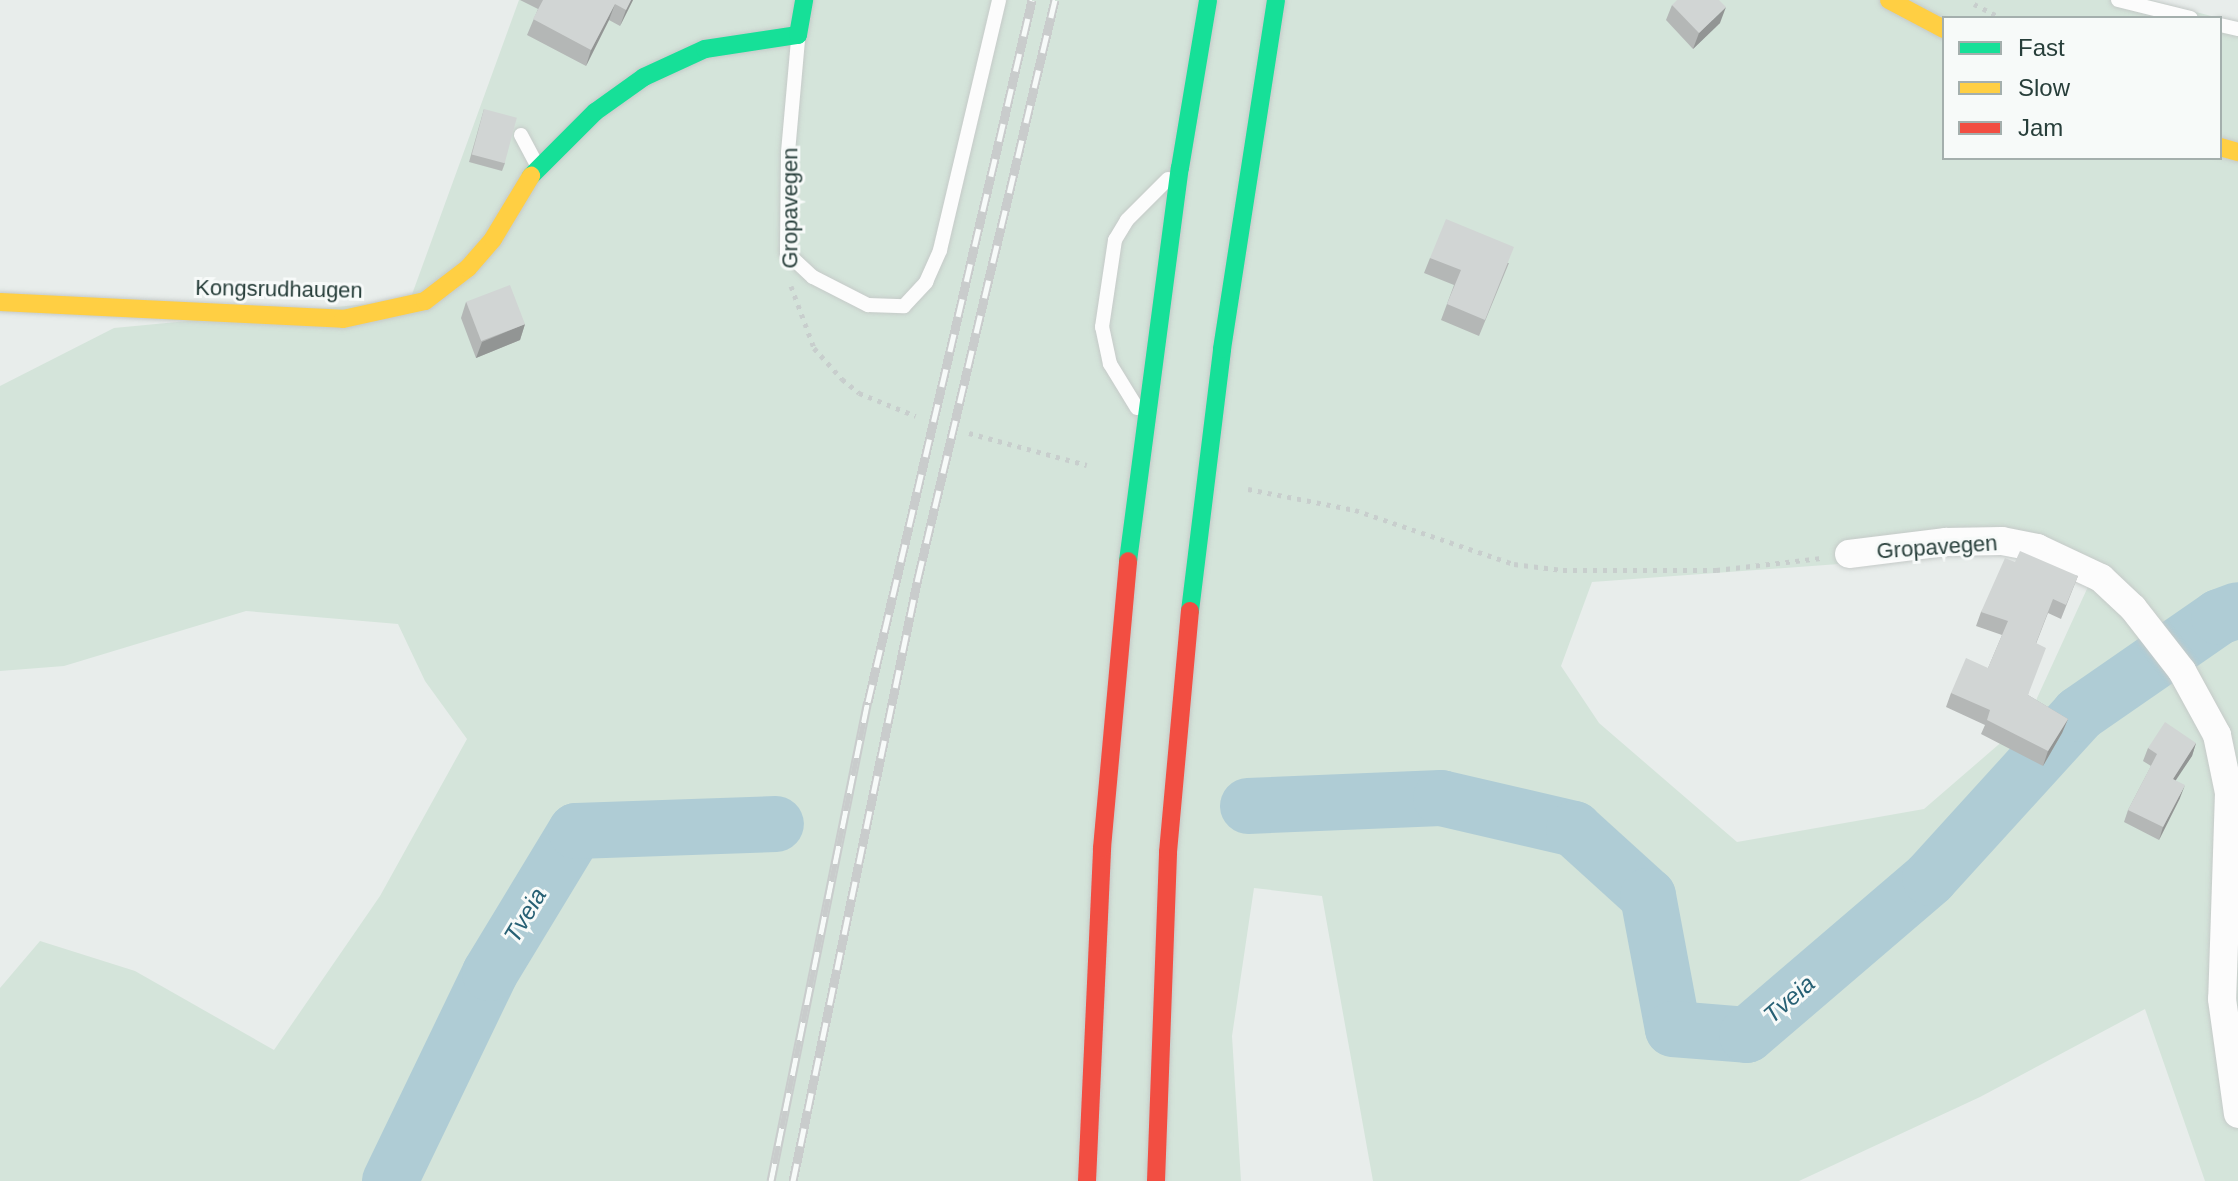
<!DOCTYPE html>
<style>
body{margin:0}
#map{position:relative;width:2238px;height:1181px;overflow:hidden;background:#e8edeb;font-family:Helvetica,sans-serif}
div>[style]{position:absolute}
.green>*{inset:0;background:#d4e4da}
.river>*{height:56px;margin:-28px;padding:0 28px;transform-origin:28px;border-radius:28px;background:#afccd5}
.path>*{height:5px;margin-top:-2.5px;transform-origin:0;background:repeating-linear-gradient(90deg,#c8cecd 0 4px,transparent 0 10px)}
.roads{filter:drop-shadow(0 0 2px #c5cac8) drop-shadow(0 0 2px #c5cac8)}
.lane>*{height:14px;margin:-7px;padding:0 7px;transform-origin:7px;border-radius:7px;background:#fcfcfc}
.street>*{height:28px;margin:-14px;padding:0 14px;transform-origin:14px;border-radius:14px;background:#fcfcfc}
.fast>*{height:18px;margin:-9px;padding:0 9px;transform-origin:9px;border-radius:9px;background:#16e098}
.slow>*{height:18px;margin:-9px;padding:0 9px;transform-origin:9px;border-radius:9px;background:#ffcf43}
.jam>*{height:18px;margin:-9px;padding:0 9px;transform-origin:9px;border-radius:9px;background:#f24e42}
.rail>*{height:9px;margin-top:-4.5px;transform-origin:0;background:repeating-linear-gradient(90deg,#f7faf9 0 18px,#c9cccc 0 36px);box-sizing:border-box;border-block:2px solid #c9cccc}
.wall>*{inset:0;background:#b4b7b6}
.shaded-wall>*{inset:0;background:#929594}
.building>*{inset:0;background:#d1d5d4;transform-origin:0 0}
span{translate:-50% -50%;white-space:nowrap;text-align:center;line-height:1.15;-webkit-text-stroke:6px #f7faf9;paint-order:stroke}
.street-label{font-size:22px;color:#273e3a}
.water-label{font-size:24px;color:#276074;font-style:italic}
.legend{position:absolute;left:1942px;top:16px;width:280px;height:144px;box-sizing:border-box;background:#f7faf9;border:2px solid #a4afad;margin:0;padding:10px 14px;list-style:none;font-size:24px;color:#273e3a}
.legend li{display:flex;align-items:center;gap:16px;height:40px}
.legend b{width:40px;border:2px solid #a4afad}
</style>
<div id="map">
<div class="green">
<div style="clip-path:polygon(evenodd,519px 0,2150px 0,2238px 23px,2238px 1181px,2205px 1181px,2145px 1009px,1980px 1097px,1799px 1181px,1373px 1181px,1322px 896px,1254px 888px,1232px 1036px,1241px 1181px,0 1181px,0 988px,40px 941px,135px 971px,274px 1050px,380px 896px,467px 739px,425px 681px,398px 624px,246px 611px,64px 666px,0 671px,0 386px,114px 328px,410px 300px,519px 0,1944px 18px,2220px 18px,2220px 158px,1944px 158px,1944px 18px,519px 0,2022px 540px,2097px 567px,2027px 720px,1924px 809px,1737px 842px,1599px 723px,1561px 666px,1592px 582px,1839px 564px,2022px 540px)"></div>
</div>
<div class="river">
<div style="left:1248px;top:806px;width:193px;rotate:-2.4deg"></div>
<div style="left:1441px;top:798px;width:137px;rotate:13.1deg"></div>
<div style="left:1574px;top:829px;width:100px;rotate:42.2deg"></div>
<div style="left:1648px;top:896px;width:135px;rotate:79.4deg"></div>
<div style="left:1673px;top:1029px;width:74px;rotate:4.6deg"></div>
<div style="left:1747px;top:1035px;width:241px;rotate:-40.6deg"></div>
<div style="left:1930px;top:878px;width:222px;rotate:-47.7deg"></div>
<div style="left:2079px;top:714px;width:170px;rotate:-34.7deg"></div>
<div style="left:2219px;top:617px;width:20px;rotate:-20deg"></div>
<div style="left:390px;top:1181px;width:231px;rotate:-64.3deg"></div>
<div style="left:490px;top:973px;width:166px;rotate:-58.8deg"></div>
<div style="left:576px;top:831px;width:200px;rotate:-2deg"></div>
</div>
<div class="path">
<div style="left:1974px;top:4px;width:30px;rotate:27deg"></div>
<div style="left:791px;top:286px;width:66px;rotate:69.6deg"></div>
<div style="left:814px;top:348px;width:42px;rotate:47.9deg"></div>
<div style="left:842px;top:379px;width:22px;rotate:39deg"></div>
<div style="left:859px;top:393px;width:61px;rotate:22deg"></div>
<div style="left:969px;top:433px;width:122px;rotate:15.2deg"></div>
<div style="left:1248px;top:489px;width:109px;rotate:11.1deg"></div>
<div style="left:1355px;top:510px;width:168px;rotate:18.8deg"></div>
<div style="left:1514px;top:564px;width:49px;rotate:7deg"></div>
<div style="left:1563px;top:570px;width:153px"></div>
<div style="left:1716px;top:570px;width:106px;rotate:-6.5deg"></div>
</div>
<div class="roads">
<div class="lane">
<div style="left:2118px;top:0;width:75px;rotate:13.9deg"></div>
<div style="left:2220px;top:25px;width:18px;rotate:13deg"></div>
<div style="left:798px;top:40px;width:113px;rotate:95.1deg"></div>
<div style="left:788px;top:153px;width:100px;rotate:90.6deg"></div>
<div style="left:787px;top:253px;width:35px;rotate:43deg"></div>
<div style="left:813px;top:277px;width:62px;rotate:27deg"></div>
<div style="left:868px;top:305px;width:36px;rotate:2deg"></div>
<div style="left:904px;top:306px;width:33px;rotate:-47deg"></div>
<div style="left:926px;top:282px;width:35px;rotate:-66deg"></div>
<div style="left:940px;top:250px;width:257px;rotate:-76.7deg"></div>
<div style="left:521px;top:135px;width:30px;rotate:62deg"></div>
<div style="left:1137px;top:408px;width:52px;rotate:-121.5deg"></div>
<div style="left:1110px;top:364px;width:38px;rotate:-102deg"></div>
<div style="left:1102px;top:327px;width:88px;rotate:-81.5deg"></div>
<div style="left:1115px;top:240px;width:23px;rotate:-59deg"></div>
<div style="left:1127px;top:220px;width:58px;rotate:-45deg"></div>
</div>
<div class="street">
<div style="left:1849px;top:554px;width:98px;rotate:-7.1deg"></div>
<div style="left:1946px;top:542px;width:56px;rotate:-1deg"></div>
<div style="left:2002px;top:541px;width:36px;rotate:11deg"></div>
<div style="left:2037px;top:548px;width:71px;rotate:25.1deg"></div>
<div style="left:2101px;top:578px;width:44px;rotate:43.2deg"></div>
<div style="left:2133px;top:608px;width:80px;rotate:52.1deg"></div>
<div style="left:2182px;top:671px;width:73px;rotate:61.3deg"></div>
<div style="left:2217px;top:735px;width:59px;rotate:78.3deg"></div>
<div style="left:2229px;top:793px;width:206px;rotate:91.9deg"></div>
<div style="left:2222px;top:999px;width:116px;rotate:82.1deg"></div>
</div>
<div class="fast">
<div style="left:531px;top:176px;width:91px;rotate:-45deg"></div>
<div style="left:595px;top:112px;width:60px;rotate:-35.5deg"></div>
<div style="left:644px;top:77px;width:67px;rotate:-24.7deg"></div>
<div style="left:705px;top:49px;width:94px;rotate:-8.6deg"></div>
<div style="left:798px;top:35px;width:36px;rotate:-80deg"></div>
<div style="left:1128px;top:561px;width:396px;rotate:-82.5deg"></div>
<div style="left:1180px;top:168px;width:170px;rotate:-80.5deg"></div>
<div style="left:1190px;top:611px;width:264px;rotate:-83deg"></div>
<div style="left:1222px;top:349px;width:353px;rotate:-81.2deg"></div>
</div>
<div class="slow">
<div style="left:1889px;top:0;width:62px;rotate:27.8deg"></div>
<div style="left:2220px;top:147px;width:19px;rotate:16deg"></div>
<div style="left:0;top:302px;width:343px;rotate:2.8deg"></div>
<div style="left:343px;top:319px;width:84px;rotate:-12.4deg"></div>
<div style="left:425px;top:301px;width:54px;rotate:-37.5deg"></div>
<div style="left:468px;top:268px;width:38px;rotate:-49deg"></div>
<div style="left:493px;top:239px;width:74px;rotate:-58.9deg"></div>
</div>
<div class="jam">
<div style="left:1087px;top:1181px;width:333px;rotate:-87.4deg"></div>
<div style="left:1102px;top:848px;width:288px;rotate:-84.8deg"></div>
<div style="left:1156px;top:1181px;width:329px;rotate:-87.9deg"></div>
<div style="left:1168px;top:852px;width:242px;rotate:-84.8deg"></div>
</div>
</div>
<div class="rail">
<div style="left:771px;top:1181px;width:489px;rotate:-78.6deg"></div>
<div style="left:868px;top:702px;width:721px;rotate:-76.85deg"></div>
<div style="left:793px;top:1181px;width:616px;rotate:-78.29deg"></div>
<div style="left:918px;top:578px;width:594px;rotate:-76.67deg"></div>
</div>
<div class="wall">
<div style="clip-path:polygon(520px 0,633px 0,620px 26px,609px 20px,586px 66px,527px 35px,538px 9px)"></div>
<div style="clip-path:polygon(1672px 5px,1720px 23px,1693px 49px,1666px 20px)"></div>
<div style="clip-path:polygon(484px 109px,505px 163px,502px 171px,469px 162px)"></div>
<div style="clip-path:polygon(1430px 258px,1509px 263px,1479px 336px,1441px 320px,1454px 285px,1424px 273px)"></div>
<div style="clip-path:polygon(466px 302px,525px 324px,520px 340px,476px 358px,461px 318px)"></div>
<div style="clip-path:polygon(2015px 562px,2078px 576px,2061px 619px,2048px 613px,2036px 644px,2028px 695px,2068px 719px,2062px 733px,2043px 766px,1981px 734px,1985px 725px,1946px 707px,1951px 693px,1988px 668px,2002px 635px,1976px 626px,1981px 612px)"></div>
<div style="clip-path:polygon(2196px 743px,2192px 756px,2175px 780px,2180px 798px,2159px 840px,2124px 822px,2128px 810px,2151px 766px,2143px 761px,2148px 748px)"></div>
</div>
<div class="shaded-wall">
<div style="clip-path:polygon(631px 0,633px 0,620px 26px,626px 10px)"></div>
<div style="clip-path:polygon(615px 4px,609px 20px,586px 66px,591px 50px)"></div>
<div style="clip-path:polygon(1726px 7px,1720px 23px,1693px 49px,1699px 33px)"></div>
<div style="clip-path:polygon(525px 324px,520px 340px,476px 358px,482px 342px)"></div>
<div style="clip-path:polygon(2068px 719px,2062px 733px,2043px 766px,2048px 751px)"></div>
<div style="clip-path:polygon(2196px 743px,2192px 756px,2168px 792px,2173px 779px)"></div>
<div style="clip-path:polygon(2185px 785px,2180px 798px,2159px 840px,2163px 827px)"></div>
</div>
<div class="building">
<div style="clip-path:polygon(543px 0,631px 0,626px 10px,615px 4px,591px 50px,533px 19px)"></div>
<div style="clip-path:polygon(1677px 0,1719px 0,1726px 7px,1699px 33px,1672px 5px)"></div>
<div style="left:484px;top:109px;width:34px;height:47px;rotate:15deg"></div>
<div style="clip-path:polygon(1446px 219px,1514px 247px,1485px 320px,1447px 304px,1461px 270px,1430px 258px)"></div>
<div style="left:510px;top:285px;width:42px;height:47px;rotate:69deg"></div>
<div style="clip-path:polygon(2020px 551px,2078px 576px,2066px 605px,2053px 599px,2036px 643px,2046px 648px,2028px 695px,2068px 719px,2048px 751px,1987px 720px,1990px 710px,1951px 693px,1966px 658px,1988px 668px,2008px 621px,1981px 612px,2005px 558px,2015px 562px)"></div>
<div style="clip-path:polygon(2165px 722px,2196px 743px,2173px 779px,2185px 785px,2163px 827px,2128px 810px,2157px 754px,2148px 748px)"></div>
</div>
<div class="street-label">
<span style="left:790px;top:208px;rotate:-90deg">Gropavegen</span>
<span style="left:279px;top:289px;rotate:1deg">Kongsrudhaugen</span>
<span style="left:1937px;top:547px;rotate:-4deg">Gropavegen</span>
</div>
<div class="water-label">
<span style="left:525px;top:915px;rotate:-59deg">Tveia</span>
<span style="left:1789px;top:999px;rotate:-41deg">Tveia</span>
</div>
<ul class="legend">
<li><b style="height:10px;background:#16e098"></b>Fast</li>
<li><b style="height:10px;background:#ffcf43"></b>Slow</li>
<li><b style="height:10px;background:#f24e42"></b>Jam</li>
</ul>
</div>
